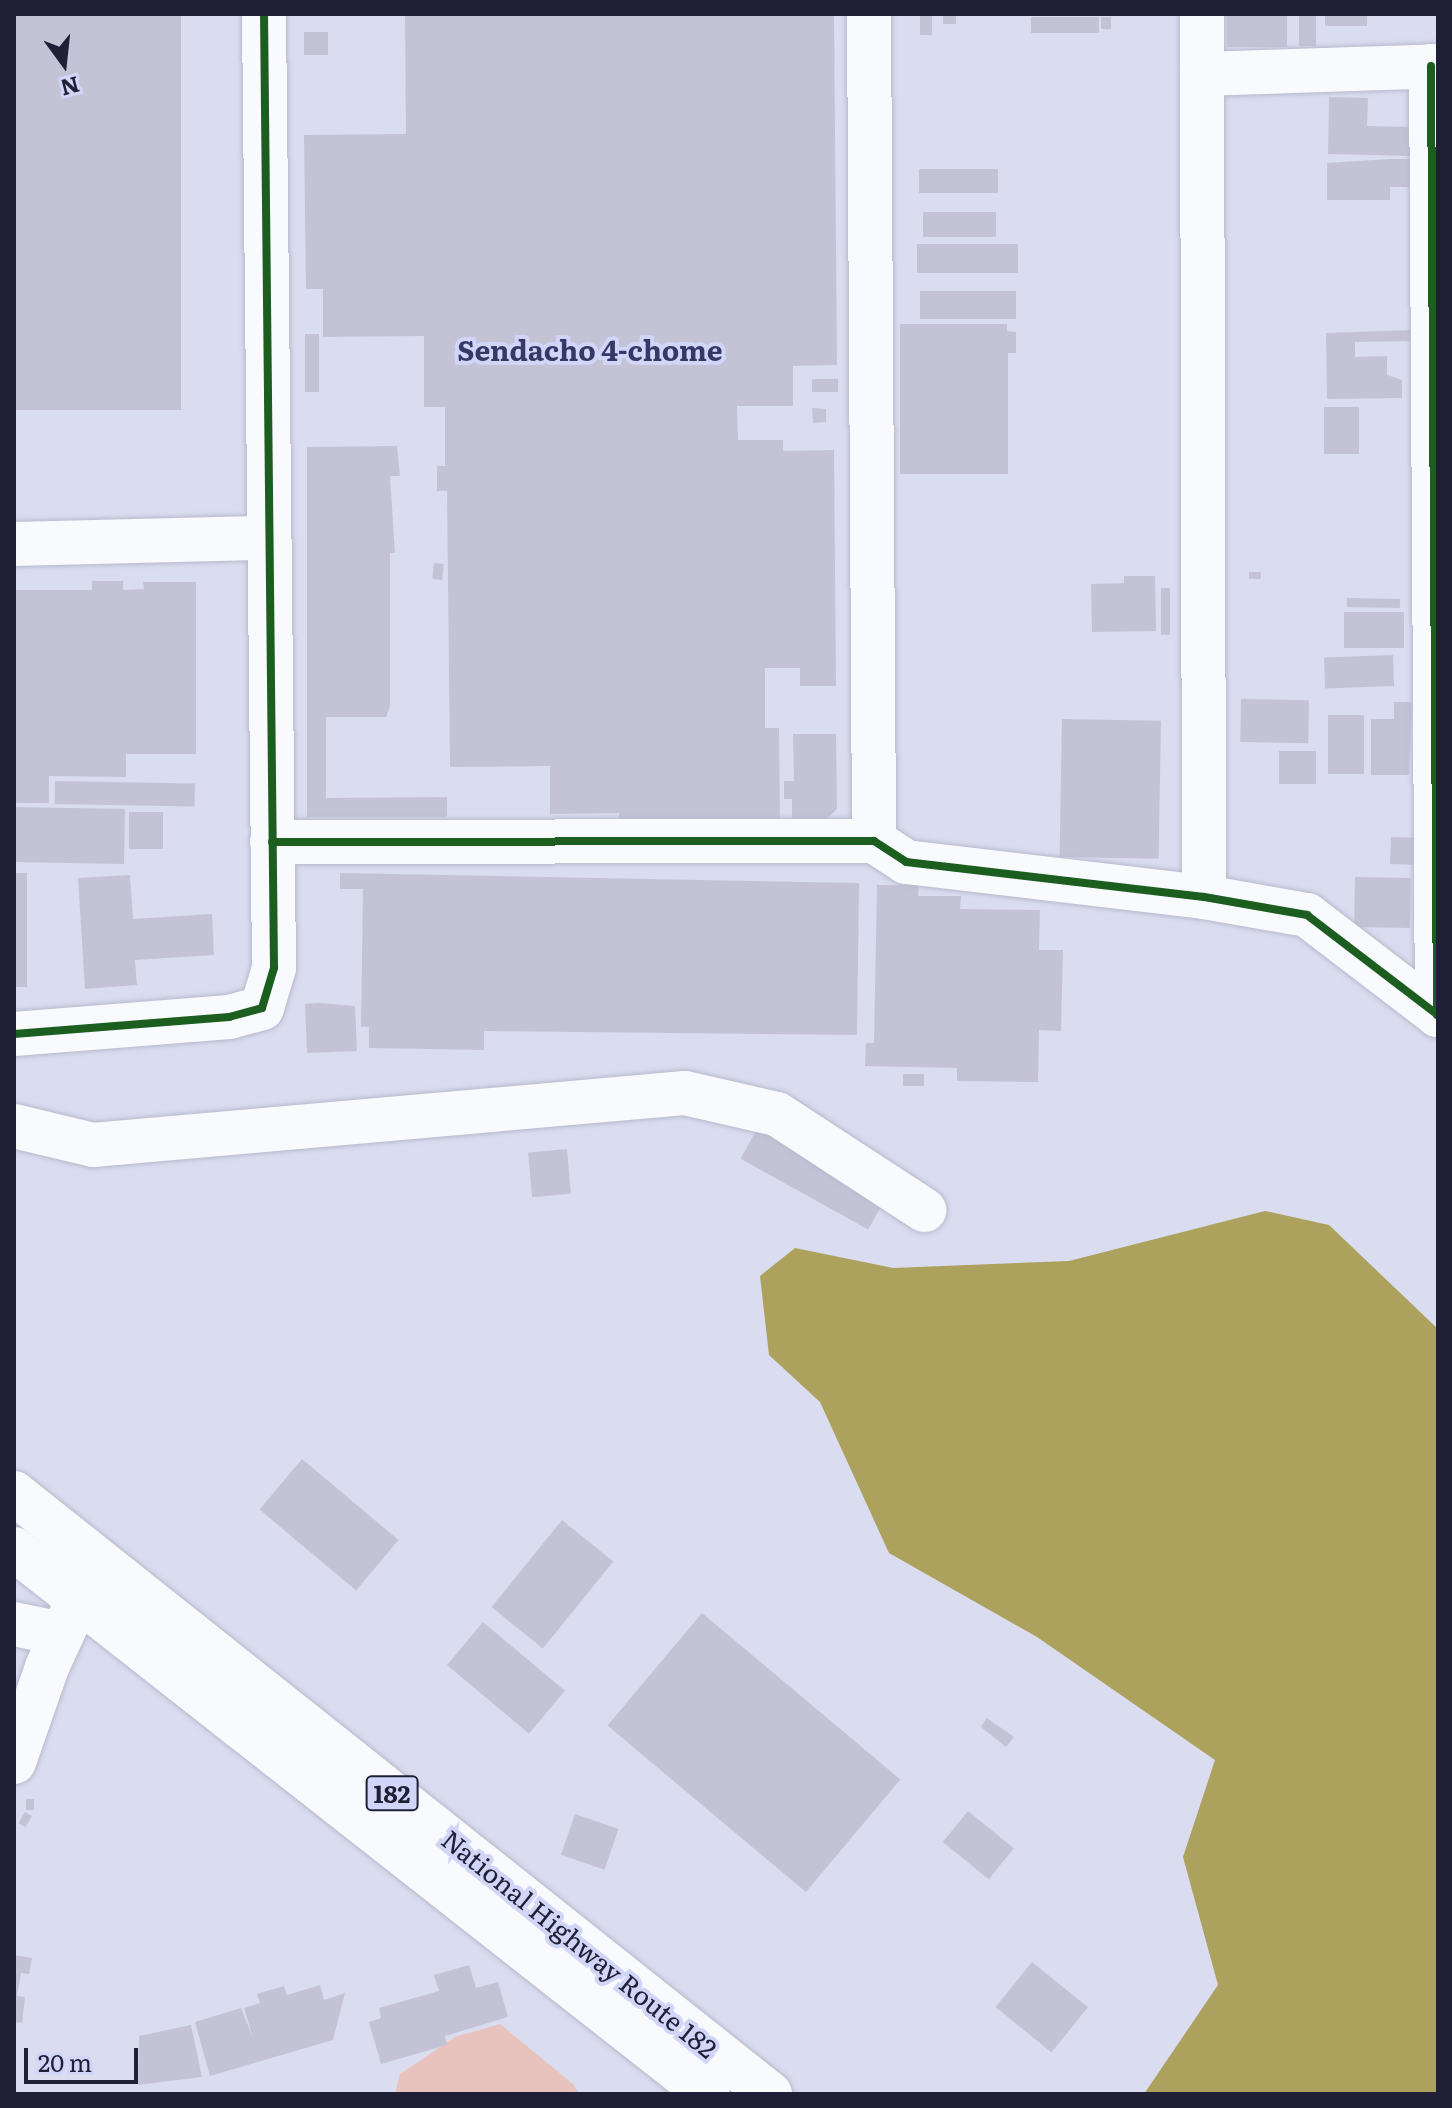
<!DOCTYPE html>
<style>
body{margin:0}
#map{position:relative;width:1452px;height:2108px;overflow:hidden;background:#dadcef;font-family:Literata,serif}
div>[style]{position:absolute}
.green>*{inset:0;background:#e8c3be}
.water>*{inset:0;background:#aca15d}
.building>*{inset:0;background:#c4c3d6;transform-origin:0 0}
.roads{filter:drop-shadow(0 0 2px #b7b9cc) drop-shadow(0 0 2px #b7b9cc)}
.street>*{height:44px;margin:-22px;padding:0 22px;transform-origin:22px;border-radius:22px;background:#f9fafd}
.secondary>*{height:44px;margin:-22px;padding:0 22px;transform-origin:22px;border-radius:22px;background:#f9fafd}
.highway>*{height:44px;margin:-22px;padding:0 22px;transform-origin:22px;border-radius:22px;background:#f9fafd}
.cycleway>*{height:8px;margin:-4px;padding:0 4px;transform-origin:4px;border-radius:4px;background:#1b5e20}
span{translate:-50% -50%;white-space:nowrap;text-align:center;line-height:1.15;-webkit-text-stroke:8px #d1d5f8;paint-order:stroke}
.shield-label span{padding:2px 6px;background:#d1d5f8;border:2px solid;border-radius:6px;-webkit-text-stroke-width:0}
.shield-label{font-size:24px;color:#1f2035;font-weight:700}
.street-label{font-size:26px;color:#1f2035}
.neighbourhood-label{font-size:28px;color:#363866;font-weight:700}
.frame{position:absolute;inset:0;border:16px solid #1f2035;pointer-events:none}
.north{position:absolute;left:24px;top:24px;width:80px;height:80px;-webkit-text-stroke:6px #d1d5f8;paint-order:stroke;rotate:165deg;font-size:22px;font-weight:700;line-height:32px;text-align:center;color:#1f2035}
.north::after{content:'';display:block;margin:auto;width:28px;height:36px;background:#1f2035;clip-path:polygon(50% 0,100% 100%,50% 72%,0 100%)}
.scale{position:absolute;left:24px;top:2048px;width:114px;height:36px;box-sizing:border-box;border:4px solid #1f2035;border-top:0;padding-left:10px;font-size:24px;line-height:28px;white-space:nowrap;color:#1f2035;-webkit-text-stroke:6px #d1d5f8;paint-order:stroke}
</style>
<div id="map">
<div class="green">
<div style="clip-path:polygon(500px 2024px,573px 2084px,579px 2094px,395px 2094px,400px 2074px,455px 2037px)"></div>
</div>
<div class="water">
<div style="clip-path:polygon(1265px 1211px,1329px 1225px,1438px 1329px,1438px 2094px,1144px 2094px,1218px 1985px,1183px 1857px,1215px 1760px,1037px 1637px,889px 1553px,820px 1402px,769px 1355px,760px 1276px,795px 1248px,893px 1268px,1069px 1261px)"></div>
</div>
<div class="building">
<div style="left:14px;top:14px;width:167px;height:396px"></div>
<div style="clip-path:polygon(405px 14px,834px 14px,837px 365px,793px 366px,793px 406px,737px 406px,738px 440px,783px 440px,783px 451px,834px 450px,836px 686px,800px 686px,800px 668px,765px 668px,765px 728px,779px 728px,780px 821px,619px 823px,619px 813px,550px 814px,550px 766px,450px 767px,447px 491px,437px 491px,437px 466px,445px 466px,445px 407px,424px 407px,424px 336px,323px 337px,323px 289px,306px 289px,304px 135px,406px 134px)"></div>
<div style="left:920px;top:14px;width:12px;height:21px"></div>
<div style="left:943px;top:14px;width:13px;height:10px"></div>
<div style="left:1227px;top:14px;width:60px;height:33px"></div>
<div style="left:1299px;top:14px;width:17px;height:32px"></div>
<div style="left:1325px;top:14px;width:42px;height:12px"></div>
<div style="left:1031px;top:17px;width:68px;height:16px"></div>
<div style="left:1101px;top:17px;width:10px;height:12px"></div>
<div style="left:304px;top:32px;width:24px;height:23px"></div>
<div style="clip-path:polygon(1329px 97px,1368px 98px,1367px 126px,1410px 127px,1410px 156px,1328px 154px)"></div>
<div style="clip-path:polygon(1390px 159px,1413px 159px,1413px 187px,1390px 187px,1390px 200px,1327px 200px,1327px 163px)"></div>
<div style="left:919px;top:169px;width:79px;height:24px"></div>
<div style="left:923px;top:212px;width:73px;height:25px"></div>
<div style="left:917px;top:244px;width:101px;height:29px"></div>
<div style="left:920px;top:291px;width:96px;height:28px"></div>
<div style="clip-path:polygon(900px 324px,1007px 324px,1007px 331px,1016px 332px,1016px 353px,1008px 353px,1008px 474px,900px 474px)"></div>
<div style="clip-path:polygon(1412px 330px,1413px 341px,1355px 342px,1355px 357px,1387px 356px,1387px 375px,1402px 380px,1402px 398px,1327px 399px,1326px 333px)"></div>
<div style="left:305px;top:334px;width:14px;height:58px"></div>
<div style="left:838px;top:379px;width:13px;height:26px;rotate:90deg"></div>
<div style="left:1324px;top:407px;width:35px;height:47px"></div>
<div style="clip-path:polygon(812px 408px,826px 409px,826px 422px,813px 423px)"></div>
<div style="clip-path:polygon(397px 446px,400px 476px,390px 476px,395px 553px,390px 553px,390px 706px,386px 717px,326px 717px,326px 798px,447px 797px,447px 817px,307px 817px,307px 447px)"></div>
<div style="left:434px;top:563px;width:10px;height:16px;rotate:6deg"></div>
<div style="left:1261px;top:572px;width:7px;height:12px;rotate:90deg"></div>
<div style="clip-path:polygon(1124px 576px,1155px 576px,1156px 631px,1092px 632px,1091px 584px,1124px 583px)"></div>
<div style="clip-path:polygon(92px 581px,123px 581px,123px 590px,144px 589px,143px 582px,196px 582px,196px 754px,126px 754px,126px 777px,49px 776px,49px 803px,14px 803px,14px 590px,92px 590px)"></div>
<div style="left:1161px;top:588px;width:9px;height:47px"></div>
<div style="left:1347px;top:598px;width:53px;height:9px;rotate:1deg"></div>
<div style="left:1344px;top:612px;width:60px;height:36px"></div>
<div style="left:1393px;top:655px;width:31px;height:69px;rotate:88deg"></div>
<div style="left:1241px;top:699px;width:68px;height:43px;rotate:1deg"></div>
<div style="clip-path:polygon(1394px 702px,1412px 702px,1409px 775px,1371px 775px,1371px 719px,1394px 719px)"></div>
<div style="left:1328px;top:715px;width:36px;height:59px"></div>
<div style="left:1062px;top:719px;width:99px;height:138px;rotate:1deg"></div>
<div style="clip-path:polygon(793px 734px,836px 734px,837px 809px,821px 824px,792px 825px,792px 799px,784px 799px,784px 781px,794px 781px)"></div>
<div style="left:1316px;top:751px;width:33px;height:37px;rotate:90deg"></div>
<div style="left:55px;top:781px;width:140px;height:23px;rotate:1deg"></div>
<div style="left:14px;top:807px;width:111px;height:55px;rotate:1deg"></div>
<div style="left:129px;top:812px;width:34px;height:37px"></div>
<div style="left:1391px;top:837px;width:23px;height:27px;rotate:2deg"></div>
<div style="left:14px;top:873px;width:13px;height:114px"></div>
<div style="clip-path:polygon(340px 873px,859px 883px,857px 1035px,484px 1031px,484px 1050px,369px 1048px,369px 1027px,361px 1027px,363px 889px,340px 889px)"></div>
<div style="clip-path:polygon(130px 875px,133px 919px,212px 914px,214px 955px,135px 960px,137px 985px,85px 989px,78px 878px)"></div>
<div style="left:1355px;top:877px;width:56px;height:50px;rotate:1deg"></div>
<div style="clip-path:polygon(877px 885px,919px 885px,918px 896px,961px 896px,960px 909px,1040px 910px,1039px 950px,1063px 950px,1061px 1031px,1039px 1030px,1038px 1082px,957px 1081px,957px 1068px,865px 1066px,866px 1043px,874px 1043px)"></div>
<div style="clip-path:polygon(319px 1003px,355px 1006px,357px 1051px,307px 1053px,305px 1004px)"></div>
<div style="left:903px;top:1074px;width:21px;height:12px"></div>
<div style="left:757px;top:1129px;width:146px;height:34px;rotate:29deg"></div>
<div style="left:567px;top:1149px;width:45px;height:39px;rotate:85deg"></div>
<div style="left:302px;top:1459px;width:126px;height:66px;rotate:40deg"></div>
<div style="left:562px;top:1520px;width:66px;height:112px;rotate:39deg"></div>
<div style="left:702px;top:1613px;width:259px;height:147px;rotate:40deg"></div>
<div style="left:483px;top:1622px;width:107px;height:56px;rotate:40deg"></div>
<div style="clip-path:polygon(987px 1718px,1014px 1737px,1006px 1747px,981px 1727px)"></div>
<div style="left:26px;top:1799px;width:8px;height:11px"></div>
<div style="left:968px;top:1811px;width:59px;height:40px;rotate:39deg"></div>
<div style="left:25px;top:1812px;width:8px;height:13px;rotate:30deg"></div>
<div style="left:575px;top:1814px;width:46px;height:43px;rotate:19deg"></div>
<div style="clip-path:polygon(14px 1955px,32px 1958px,29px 1974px,21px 1973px,17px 1996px,25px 1997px,22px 2023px,14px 2022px)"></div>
<div style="left:1032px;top:1962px;width:72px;height:58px;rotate:39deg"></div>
<div style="clip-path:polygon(469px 1965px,476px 1988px,498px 1982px,508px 2017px,445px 2036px,447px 2045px,381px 2064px,369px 2022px,381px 2018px,379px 2008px,439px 1991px,434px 1975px)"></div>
<div style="clip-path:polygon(320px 1985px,324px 2000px,345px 1993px,333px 2040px,210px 2076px,195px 2022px,241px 2008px,253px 2038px,244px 2008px,260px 2003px,257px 1994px,284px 1986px,287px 1995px)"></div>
<div style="clip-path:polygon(191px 2025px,202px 2077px,138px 2085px,139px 2036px)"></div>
</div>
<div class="roads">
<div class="street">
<div style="left:869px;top:14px;width:827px;rotate:89.65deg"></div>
<div style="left:1202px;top:14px;width:883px;rotate:89.87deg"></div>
<div style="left:1431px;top:66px;width:949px;rotate:89.64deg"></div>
<div style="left:1202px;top:74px;width:236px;rotate:-1.9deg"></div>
<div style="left:14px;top:544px;width:253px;rotate:-1.4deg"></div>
<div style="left:272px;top:842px;width:602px;rotate:-0.1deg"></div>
<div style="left:874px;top:841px;width:38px;rotate:33deg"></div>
<div style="left:906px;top:862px;width:300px;rotate:6.7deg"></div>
<div style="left:1204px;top:897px;width:105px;rotate:9.9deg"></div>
<div style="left:1307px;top:915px;width:165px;rotate:37.4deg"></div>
<div style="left:14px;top:1126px;width:81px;rotate:13.5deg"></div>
<div style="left:93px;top:1145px;width:594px;rotate:-5.02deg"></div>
<div style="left:685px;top:1093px;width:94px;rotate:12.9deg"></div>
<div style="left:777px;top:1114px;width:176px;rotate:33.1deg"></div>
<div style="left:14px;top:1624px;width:49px;rotate:11.8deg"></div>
<div style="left:14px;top:1762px;width:101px;rotate:-70.8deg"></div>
<div style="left:47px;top:1667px;width:74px;rotate:-65.2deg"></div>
<div style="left:78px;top:1600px;width:39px;rotate:-53deg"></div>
</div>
<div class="secondary">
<div style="left:14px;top:1034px;width:216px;rotate:-4.5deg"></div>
<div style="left:229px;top:1017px;width:34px;rotate:-15deg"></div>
<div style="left:262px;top:1008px;width:42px;rotate:-73.3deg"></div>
<div style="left:274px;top:968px;width:954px;rotate:-90.6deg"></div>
</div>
<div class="highway">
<div style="left:14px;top:1493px;width:966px;rotate:38.48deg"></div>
<div style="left:14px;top:1549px;width:882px;rotate:38.14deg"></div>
</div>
</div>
<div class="cycleway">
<div style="left:1431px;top:66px;width:949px;rotate:89.64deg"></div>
<div style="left:272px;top:842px;width:602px;rotate:-0.1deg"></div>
<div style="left:874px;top:841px;width:38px;rotate:33deg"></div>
<div style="left:906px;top:862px;width:300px;rotate:6.7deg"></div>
<div style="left:1204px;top:897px;width:105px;rotate:9.9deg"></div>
<div style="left:1307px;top:915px;width:165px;rotate:37.4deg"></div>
<div style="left:14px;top:1034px;width:216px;rotate:-4.5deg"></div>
<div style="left:229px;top:1017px;width:34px;rotate:-15deg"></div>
<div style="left:262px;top:1008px;width:42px;rotate:-73.3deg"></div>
<div style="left:274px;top:968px;width:954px;rotate:-90.6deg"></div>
</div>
<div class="shield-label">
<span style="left:392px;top:1793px">182</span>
</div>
<div class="street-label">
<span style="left:580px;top:1943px;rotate:39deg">National Highway Route 182</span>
</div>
<div class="neighbourhood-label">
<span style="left:590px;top:349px">Sendacho 4-chome</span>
</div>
<div class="frame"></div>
<div class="north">N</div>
<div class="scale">20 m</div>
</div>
